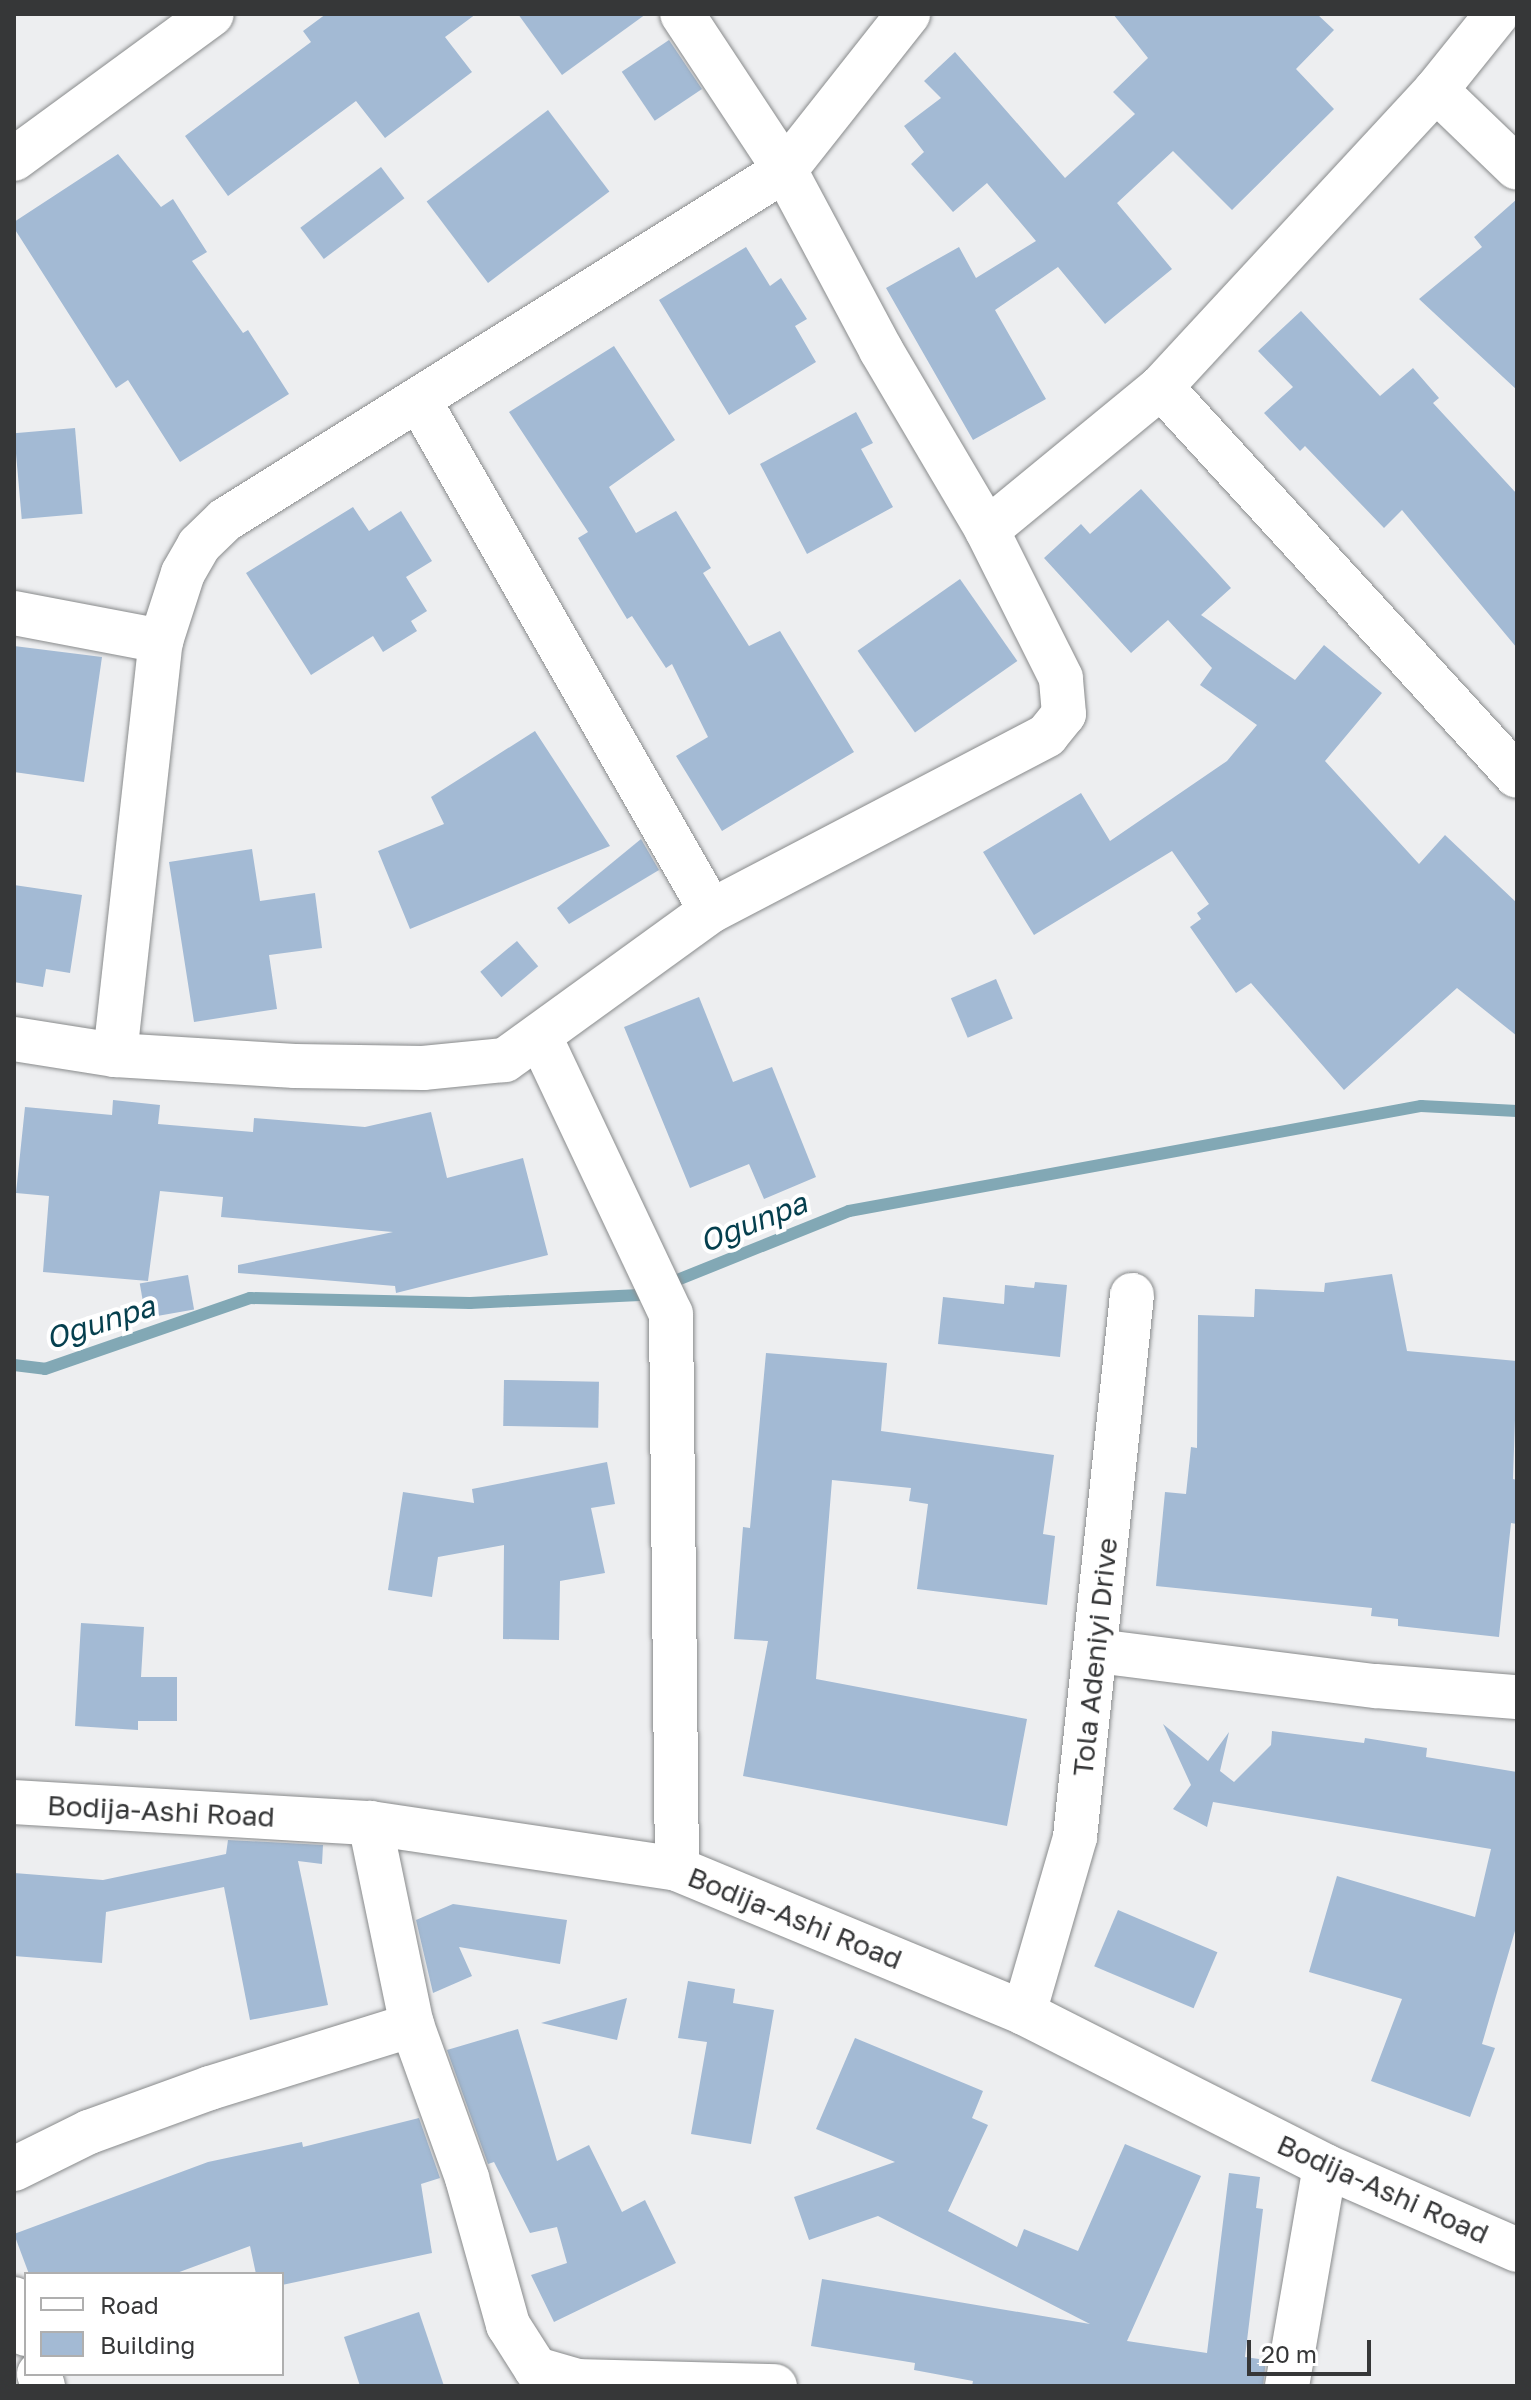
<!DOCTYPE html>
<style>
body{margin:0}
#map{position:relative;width:1531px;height:2400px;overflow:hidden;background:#edeef0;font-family:"Golos Text",sans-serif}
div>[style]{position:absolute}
.stream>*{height:12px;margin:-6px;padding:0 6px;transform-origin:6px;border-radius:6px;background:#82a8b5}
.building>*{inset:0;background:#a3bad4;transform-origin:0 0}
.roads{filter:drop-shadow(0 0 2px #898b8c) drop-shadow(0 0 2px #898b8c)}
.minor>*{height:44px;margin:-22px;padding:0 22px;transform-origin:22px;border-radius:22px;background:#fff}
span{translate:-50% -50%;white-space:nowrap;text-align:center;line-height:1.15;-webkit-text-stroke:8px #fff;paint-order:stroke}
.street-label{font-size:28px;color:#363738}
.water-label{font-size:30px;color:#053f4e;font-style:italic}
.frame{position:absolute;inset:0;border:16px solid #363738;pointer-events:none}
.legend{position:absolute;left:24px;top:2272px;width:260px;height:104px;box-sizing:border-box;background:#fff;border:2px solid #afafaf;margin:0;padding:10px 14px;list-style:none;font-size:24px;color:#363738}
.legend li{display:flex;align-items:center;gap:16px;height:40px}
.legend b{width:40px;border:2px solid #afafaf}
.scale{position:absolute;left:1247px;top:2340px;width:124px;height:36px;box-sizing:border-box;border:4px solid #363738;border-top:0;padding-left:10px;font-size:24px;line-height:28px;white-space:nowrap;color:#363738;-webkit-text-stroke:6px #fff;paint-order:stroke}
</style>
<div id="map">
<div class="stream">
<div style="left:14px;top:1365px;width:31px;rotate:7deg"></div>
<div style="left:45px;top:1369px;width:217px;rotate:-19.1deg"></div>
<div style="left:250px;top:1298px;width:220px;rotate:1.3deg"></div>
<div style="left:470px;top:1303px;width:170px;rotate:-2.7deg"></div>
<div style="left:640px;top:1295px;width:225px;rotate:-21.9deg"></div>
<div style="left:849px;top:1211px;width:582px;rotate:-10.4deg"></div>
<div style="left:1421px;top:1106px;width:96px;rotate:3deg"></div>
</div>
<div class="building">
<div style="clip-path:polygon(326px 14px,476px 14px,445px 37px,472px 72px,385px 138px,356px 101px,228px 196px,185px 136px,311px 42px,303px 31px)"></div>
<div style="clip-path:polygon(518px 14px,646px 14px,562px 75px)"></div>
<div style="clip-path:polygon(1113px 14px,1317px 14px,1334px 30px,1296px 69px,1334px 109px,1232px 210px,1173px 151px,1117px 203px,1172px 269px,1105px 324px,1058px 267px,995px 310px,1046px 399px,973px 440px,886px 288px,959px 247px,976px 278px,1036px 241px,987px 183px,953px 212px,911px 164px,924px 152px,904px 126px,941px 98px,924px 81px,955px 52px,1065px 178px,1135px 114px,1113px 92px,1148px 58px)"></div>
<div style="left:669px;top:40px;width:59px;height:57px;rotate:56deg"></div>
<div style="left:548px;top:110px;width:102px;height:152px;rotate:53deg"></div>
<div style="clip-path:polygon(118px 154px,161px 207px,173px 199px,207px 252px,192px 261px,243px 333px,248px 330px,289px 394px,180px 462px,128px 380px,116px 388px,14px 228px,14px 222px)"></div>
<div style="left:381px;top:167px;width:39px;height:101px;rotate:53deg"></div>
<div style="clip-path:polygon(1517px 199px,1517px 390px,1419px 299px,1482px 247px,1474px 237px)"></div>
<div style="clip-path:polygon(746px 247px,770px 286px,781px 278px,807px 319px,795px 326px,816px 362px,729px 415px,659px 300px)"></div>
<div style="clip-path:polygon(1301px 311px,1380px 396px,1413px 368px,1439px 398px,1433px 403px,1517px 494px,1517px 648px,1402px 510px,1384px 528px,1305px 446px,1300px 451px,1264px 413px,1293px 387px,1258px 351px)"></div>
<div style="clip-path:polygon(614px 346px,675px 440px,609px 487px,636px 533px,676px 511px,711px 568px,703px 573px,749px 646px,780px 631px,854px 752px,722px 831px,676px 756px,708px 737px,672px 664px,666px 668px,632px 616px,627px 619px,578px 538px,588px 532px,509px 412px)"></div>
<div style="clip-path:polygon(856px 412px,873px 443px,861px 449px,893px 507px,807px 554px,760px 464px)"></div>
<div style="left:75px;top:428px;width:86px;height:61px;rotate:85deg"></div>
<div style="clip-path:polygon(1141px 489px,1231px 588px,1201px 615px,1295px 680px,1324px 645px,1382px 693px,1325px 761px,1419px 864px,1445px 835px,1517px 903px,1517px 1036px,1457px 988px,1344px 1090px,1251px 983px,1236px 993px,1190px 927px,1201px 919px,1197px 913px,1209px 904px,1172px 851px,1034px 935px,983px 852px,1081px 793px,1110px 841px,1227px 761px,1257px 725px,1200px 685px,1212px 668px,1168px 620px,1131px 653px,1044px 558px,1081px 524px,1090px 534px)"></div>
<div style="clip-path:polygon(353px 507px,369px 531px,401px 511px,432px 561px,406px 577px,427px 611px,411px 621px,417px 631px,383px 652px,373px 636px,311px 675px,246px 573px)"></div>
<div style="left:960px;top:579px;width:100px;height:125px;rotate:55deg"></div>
<div style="clip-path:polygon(14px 646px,102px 657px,84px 782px,14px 772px)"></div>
<div style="clip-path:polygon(535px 731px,610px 846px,410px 929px,378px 851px,444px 824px,431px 797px)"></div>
<div style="clip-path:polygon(641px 839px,659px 870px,569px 924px,557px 908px)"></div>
<div style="clip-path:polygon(252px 849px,260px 901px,315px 893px,322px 948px,269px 955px,277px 1009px,194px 1022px,169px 862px)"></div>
<div style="clip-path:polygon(14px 885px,82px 895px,70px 973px,46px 969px,43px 987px,14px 982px)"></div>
<div style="left:517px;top:941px;width:33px;height:48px;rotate:50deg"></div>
<div style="left:996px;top:979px;width:43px;height:49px;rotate:67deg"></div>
<div style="clip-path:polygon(699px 997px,733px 1082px,772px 1067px,816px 1177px,764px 1199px,749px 1164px,690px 1188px,624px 1027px)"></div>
<div style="clip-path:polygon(113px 1100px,160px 1105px,158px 1124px,253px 1132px,254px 1118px,365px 1127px,431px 1112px,447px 1178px,523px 1158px,548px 1255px,396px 1293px,395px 1286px,238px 1273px,238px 1265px,393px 1232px,221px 1217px,223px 1197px,160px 1191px,148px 1281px,43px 1272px,49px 1196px,16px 1193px,25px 1107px,112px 1115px)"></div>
<div style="clip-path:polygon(1392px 1274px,1407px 1351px,1517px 1361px,1513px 1479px,1517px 1480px,1517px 1524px,1511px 1523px,1499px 1637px,1398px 1626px,1398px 1619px,1371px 1616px,1372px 1608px,1156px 1586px,1165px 1492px,1186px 1494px,1191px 1447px,1197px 1448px,1198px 1315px,1254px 1317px,1255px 1289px,1324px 1292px,1325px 1283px)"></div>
<div style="left:188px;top:1275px;width:35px;height:49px;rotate:80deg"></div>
<div style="clip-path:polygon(1035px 1282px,1067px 1285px,1060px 1357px,938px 1344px,943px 1297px,1004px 1304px,1005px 1285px,1034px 1288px)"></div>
<div style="clip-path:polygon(766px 1353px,887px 1363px,881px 1431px,1054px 1455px,1043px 1534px,1055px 1536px,1047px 1605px,917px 1589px,928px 1504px,909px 1501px,911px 1488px,832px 1480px,816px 1679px,1027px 1719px,1007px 1826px,743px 1776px,768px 1641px,734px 1639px,743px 1527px,750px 1528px)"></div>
<div style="left:504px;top:1380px;width:95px;height:46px;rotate:1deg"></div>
<div style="clip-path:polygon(607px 1462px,615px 1504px,591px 1508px,605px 1573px,560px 1581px,559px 1640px,503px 1639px,504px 1545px,438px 1557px,432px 1597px,388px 1590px,403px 1492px,474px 1503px,472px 1489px)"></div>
<div style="clip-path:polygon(81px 1623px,144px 1627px,141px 1677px,177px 1677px,177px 1721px,138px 1721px,138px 1730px,75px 1726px)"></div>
<div style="clip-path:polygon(1163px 1724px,1208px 1761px,1229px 1732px,1220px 1771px,1234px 1782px,1271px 1745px,1272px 1731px,1364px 1743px,1365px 1738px,1427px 1748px,1426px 1757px,1517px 1772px,1517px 1924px,1482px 2044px,1495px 2048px,1470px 2117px,1371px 2081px,1402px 1999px,1309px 1972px,1337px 1876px,1475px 1917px,1491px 1849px,1213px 1802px,1207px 1827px,1173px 1809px,1191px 1785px)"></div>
<div style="clip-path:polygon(228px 1840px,323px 1845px,322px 1864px,298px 1861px,328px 2005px,250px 2020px,224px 1887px,106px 1912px,102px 1963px,14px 1956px,14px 1873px,103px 1880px,226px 1854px)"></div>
<div style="clip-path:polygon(453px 1904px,567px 1920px,560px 1964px,459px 1947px,472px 1976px,433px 1993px,416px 1920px)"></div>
<div style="left:1118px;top:1910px;width:108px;height:61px;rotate:23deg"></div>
<div style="clip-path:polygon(688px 1981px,735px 1989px,733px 2003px,774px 2010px,751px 2144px,691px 2134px,707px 2042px,678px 2038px)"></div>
<div style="clip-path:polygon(627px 1998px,617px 2040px,541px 2023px)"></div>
<div style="clip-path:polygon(518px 2029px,557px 2161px,589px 2145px,622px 2212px,645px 2200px,676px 2263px,554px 2322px,531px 2275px,567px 2263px,557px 2227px,530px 2233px,494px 2162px,488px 2164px,447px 2050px)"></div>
<div style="clip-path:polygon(855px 2038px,983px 2091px,972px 2118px,988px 2125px,948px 2211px,1017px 2247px,1024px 2229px,1078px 2251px,1125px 2144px,1201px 2176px,1127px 2341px,1207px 2353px,1229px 2173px,1260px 2177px,1256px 2208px,1263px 2209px,1245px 2357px,1266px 2360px,1263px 2386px,972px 2386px,973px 2381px,914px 2370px,915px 2363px,811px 2346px,822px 2279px,1090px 2324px,878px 2216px,809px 2240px,794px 2197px,895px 2162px,816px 2129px)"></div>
<div style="clip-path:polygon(419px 2118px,440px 2178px,421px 2184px,432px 2253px,282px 2285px,282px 2274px,256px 2274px,250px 2246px,174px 2274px,29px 2274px,14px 2234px,208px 2162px,302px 2142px,303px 2147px)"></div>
<div style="clip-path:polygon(419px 2312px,444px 2386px,360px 2386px,344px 2337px)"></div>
</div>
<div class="roads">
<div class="minor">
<div style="left:1436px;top:90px;width:112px;rotate:43.9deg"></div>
<div style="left:14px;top:159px;width:245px;rotate:-36.2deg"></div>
<div style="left:1161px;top:387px;width:527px;rotate:47.54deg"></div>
<div style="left:420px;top:402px;width:586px;rotate:60.24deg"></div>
<div style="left:987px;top:530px;width:225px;rotate:-39.4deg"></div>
<div style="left:1161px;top:387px;width:405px;rotate:-47.2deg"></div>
<div style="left:1436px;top:90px;width:97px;rotate:-51.2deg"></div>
<div style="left:14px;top:613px;width:150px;rotate:10.8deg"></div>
<div style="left:540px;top:1037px;width:306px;rotate:64.7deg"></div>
<div style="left:671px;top:1314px;width:555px;rotate:89.38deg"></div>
<div style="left:14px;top:1039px;width:102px;rotate:9deg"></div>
<div style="left:115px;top:1055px;width:180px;rotate:3.5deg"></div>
<div style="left:295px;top:1066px;width:128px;rotate:0.9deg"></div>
<div style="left:423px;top:1068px;width:82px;rotate:-5.6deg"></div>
<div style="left:505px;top:1060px;width:254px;rotate:-35.9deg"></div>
<div style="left:711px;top:911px;width:379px;rotate:-27.6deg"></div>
<div style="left:1047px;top:735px;width:27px;rotate:-51deg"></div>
<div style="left:1064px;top:714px;width:36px;rotate:-95deg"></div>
<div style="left:1061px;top:678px;width:165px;rotate:-116.6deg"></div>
<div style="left:987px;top:530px;width:209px;rotate:-120.5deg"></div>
<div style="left:881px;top:350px;width:204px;rotate:-118.1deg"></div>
<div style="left:785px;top:170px;width:187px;rotate:-123.4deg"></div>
<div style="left:115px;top:1055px;width:417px;rotate:-83.7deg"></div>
<div style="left:161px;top:641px;width:71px;rotate:-72.1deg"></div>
<div style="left:183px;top:573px;width:32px;rotate:-60deg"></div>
<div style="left:199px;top:545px;width:36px;rotate:-44deg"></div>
<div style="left:225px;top:520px;width:660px;rotate:-32.01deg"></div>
<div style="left:785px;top:170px;width:199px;rotate:-51.7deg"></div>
<div style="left:1097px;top:1651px;width:281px;rotate:7.2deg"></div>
<div style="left:1376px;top:1686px;width:141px;rotate:4.5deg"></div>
<div style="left:14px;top:1802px;width:357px;rotate:3.4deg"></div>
<div style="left:370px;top:1823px;width:310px;rotate:8.5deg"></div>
<div style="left:677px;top:1869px;width:376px;rotate:22.5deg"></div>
<div style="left:1024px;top:2013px;width:338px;rotate:26.9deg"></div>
<div style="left:1325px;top:2166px;width:210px;rotate:23.6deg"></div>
<div style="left:370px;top:1823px;width:206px;rotate:78.3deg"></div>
<div style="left:412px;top:2025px;width:163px;rotate:70.2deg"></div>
<div style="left:467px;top:2178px;width:153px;rotate:74.4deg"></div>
<div style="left:508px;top:2325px;width:52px;rotate:57.5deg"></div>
<div style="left:536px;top:2369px;width:44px;rotate:15.9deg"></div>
<div style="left:578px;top:2381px;width:197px;rotate:1.5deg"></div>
<div style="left:1024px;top:2013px;width:183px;rotate:-73.8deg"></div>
<div style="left:1075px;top:1837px;width:545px;rotate:-84deg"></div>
<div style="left:14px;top:2169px;width:84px;rotate:-26.3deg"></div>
<div style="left:89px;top:2132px;width:129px;rotate:-20deg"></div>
<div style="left:210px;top:2088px;width:212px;rotate:-17.3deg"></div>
<div style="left:14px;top:2299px;width:37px;rotate:71deg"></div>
<div style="left:39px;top:2374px;width:13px;rotate:72deg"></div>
<div style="left:1287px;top:2386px;width:223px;rotate:-80.2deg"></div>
</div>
</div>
<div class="street-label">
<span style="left:1095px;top:1657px;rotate:-84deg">Tola Adeniyi Drive</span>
<span style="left:161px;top:1811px;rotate:3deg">Bodija-Ashi Road</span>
<span style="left:795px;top:1918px;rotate:22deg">Bodija-Ashi Road</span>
<span style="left:1383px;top:2189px;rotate:24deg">Bodija-Ashi Road</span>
</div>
<div class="water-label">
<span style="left:753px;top:1222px;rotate:-22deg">Ogunpa</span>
<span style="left:100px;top:1322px;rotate:-18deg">Ogunpa</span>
</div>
<div class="frame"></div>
<ul class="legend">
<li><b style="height:10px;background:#fff"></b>Road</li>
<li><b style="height:22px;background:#a3bad4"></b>Building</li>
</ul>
<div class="scale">20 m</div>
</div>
